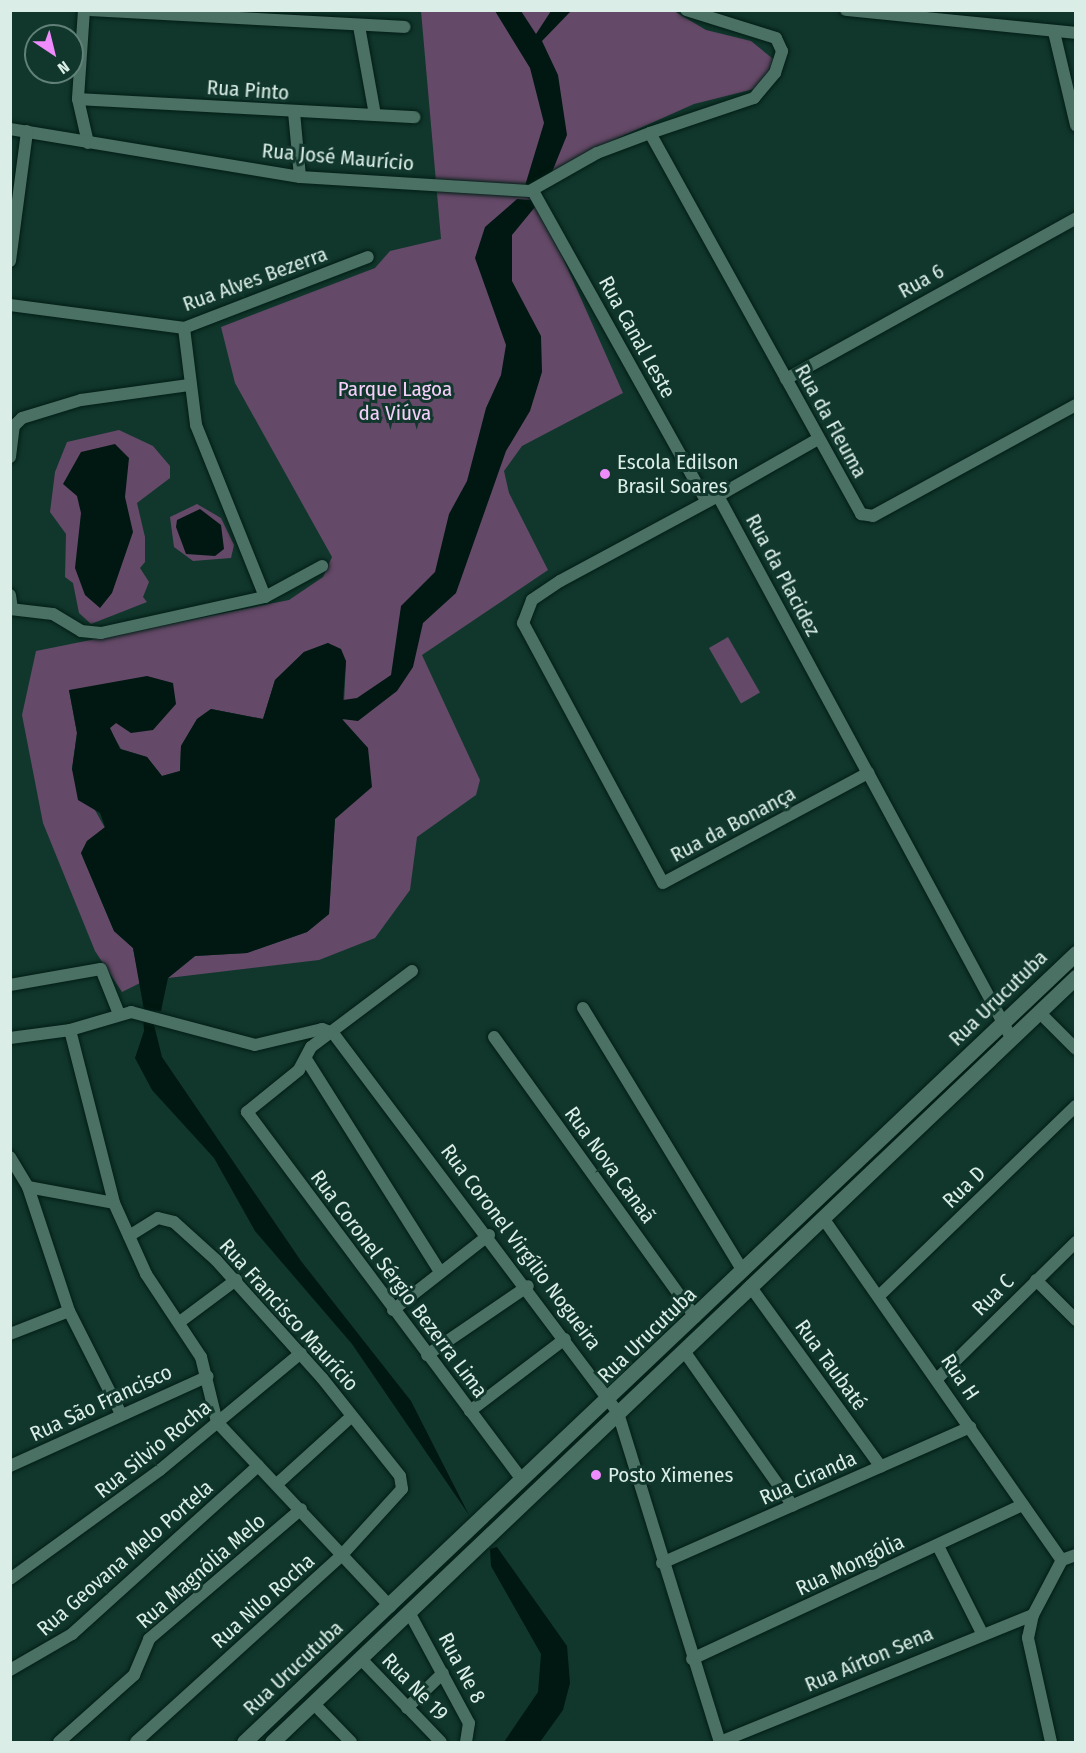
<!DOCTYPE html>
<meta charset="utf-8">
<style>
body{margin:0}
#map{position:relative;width:1086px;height:1753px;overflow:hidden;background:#11372c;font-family:"Fira Sans Condensed",sans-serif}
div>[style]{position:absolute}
.green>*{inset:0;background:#654968;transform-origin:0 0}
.water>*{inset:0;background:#001811}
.roads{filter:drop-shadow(0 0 2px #021d15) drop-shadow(0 0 2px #021d15)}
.minor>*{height:12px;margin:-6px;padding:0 6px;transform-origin:6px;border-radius:6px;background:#4b7064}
.tertiary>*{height:15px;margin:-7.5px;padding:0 7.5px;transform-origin:7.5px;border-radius:7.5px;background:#4b7064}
.dots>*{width:16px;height:16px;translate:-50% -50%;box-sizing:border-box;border:3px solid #11372c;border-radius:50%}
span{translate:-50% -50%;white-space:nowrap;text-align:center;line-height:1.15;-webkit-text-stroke:6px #11372c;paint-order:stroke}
.street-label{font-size:21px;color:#daeee7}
.park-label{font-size:21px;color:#f6cffa}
.poi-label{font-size:21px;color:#daeee7}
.left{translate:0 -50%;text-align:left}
.frame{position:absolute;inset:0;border:12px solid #daeee7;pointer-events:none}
.north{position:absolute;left:24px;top:24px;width:60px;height:60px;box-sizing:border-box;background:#11372c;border:2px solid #618077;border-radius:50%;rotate:145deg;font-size:16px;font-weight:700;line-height:24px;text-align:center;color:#daeee7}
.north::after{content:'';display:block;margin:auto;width:21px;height:27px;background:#ed8cfa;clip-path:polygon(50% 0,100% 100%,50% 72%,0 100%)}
</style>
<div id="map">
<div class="green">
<div style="clip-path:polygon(421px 11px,674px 11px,706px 30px,751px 41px,778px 63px,758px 88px,694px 104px,600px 146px,534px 193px,623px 393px,522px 446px,504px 471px,509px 493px,548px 570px,422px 655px,480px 780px,476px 795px,417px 837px,410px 890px,375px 938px,319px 960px,168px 978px,195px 956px,247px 953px,307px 932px,329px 914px,335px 819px,368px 748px,343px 724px,346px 661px,328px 643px,304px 652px,275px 680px,263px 719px,211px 709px,197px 719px,181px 746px,180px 771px,162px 776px,147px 757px,121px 749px,109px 728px,116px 723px,69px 690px,77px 733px,72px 769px,105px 828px,87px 841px,81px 853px,114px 931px,133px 948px,140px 983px,122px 992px,95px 951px,43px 823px,22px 715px,36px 651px,289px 600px,323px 577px,332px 557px,235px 383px,221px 327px,375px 268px,390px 251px,441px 239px)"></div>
<div style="clip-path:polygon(119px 430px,153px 446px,170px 466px,170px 478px,137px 503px,145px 537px,145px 562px,140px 568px,149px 582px,143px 597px,147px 602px,91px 624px,79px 613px,73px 583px,65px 577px,66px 534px,50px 512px,55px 472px,67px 442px)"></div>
<div style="clip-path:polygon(197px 504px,221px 518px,234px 545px,231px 558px,193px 561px,174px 547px,170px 517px)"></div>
<div style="left:728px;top:637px;width:64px;height:22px;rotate:60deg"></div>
</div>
<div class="water">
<div style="clip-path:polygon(495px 11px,521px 11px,536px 34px,551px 11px,571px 11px,542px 41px,558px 75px,567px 135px,548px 182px,524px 189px,544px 123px,530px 68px)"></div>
<div style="clip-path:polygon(517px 199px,531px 200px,535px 207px,512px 235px,512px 281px,541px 336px,542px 372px,530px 411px,506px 451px,456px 593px,423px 623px,413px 667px,397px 691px,358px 721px,342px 719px,368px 748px,372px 787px,335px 819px,329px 914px,307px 932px,247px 953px,195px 956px,168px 978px,161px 1011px,144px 1010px,133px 948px,114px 931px,81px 853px,87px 841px,105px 827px,100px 813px,78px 800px,72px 769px,77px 733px,69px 690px,147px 676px,173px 683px,176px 704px,153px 730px,131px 733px,116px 723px,110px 728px,120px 749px,147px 757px,162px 776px,180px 771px,181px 746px,197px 719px,211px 709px,263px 719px,275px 680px,304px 652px,328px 643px,341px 649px,346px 661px,343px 700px,357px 698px,391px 675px,401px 606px,435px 572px,449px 514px,467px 481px,486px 408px,501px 375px,506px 345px,475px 258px,485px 227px)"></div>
<div style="clip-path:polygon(115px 444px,129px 458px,125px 497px,133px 532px,112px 593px,100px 608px,85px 595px,75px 568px,81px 513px,77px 496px,63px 484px,81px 452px)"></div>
<div style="clip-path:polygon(200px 509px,221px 525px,224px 549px,215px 556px,186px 554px,176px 527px,177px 520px)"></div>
<div style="clip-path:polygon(143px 1015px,152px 1017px,162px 1057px,301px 1261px,411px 1401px,469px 1515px,352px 1344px,255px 1231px,214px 1158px,152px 1090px,135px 1058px,144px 1031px)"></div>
<div style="clip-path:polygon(497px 1547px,567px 1646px,570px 1683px,563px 1710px,540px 1742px,504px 1742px,538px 1692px,541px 1654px,491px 1566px,490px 1549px)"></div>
</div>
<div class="roads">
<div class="minor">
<div style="left:84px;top:10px;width:89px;rotate:93.9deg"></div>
<div style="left:78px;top:99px;width:45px;rotate:77.2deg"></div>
<div style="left:91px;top:10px;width:314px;rotate:3.1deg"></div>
<div style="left:846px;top:10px;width:231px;rotate:5.7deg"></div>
<div style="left:359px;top:26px;width:90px;rotate:79.8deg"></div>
<div style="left:1054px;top:32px;width:96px;rotate:76.7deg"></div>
<div style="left:78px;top:99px;width:337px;rotate:3.1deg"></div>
<div style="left:294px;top:112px;width:65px;rotate:84.7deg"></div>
<div style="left:10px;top:129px;width:294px;rotate:9.4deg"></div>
<div style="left:300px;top:177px;width:230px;rotate:3.5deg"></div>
<div style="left:530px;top:191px;width:77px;rotate:-29.6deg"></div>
<div style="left:597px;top:153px;width:57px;rotate:-20.7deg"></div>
<div style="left:650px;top:133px;width:436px;rotate:61deg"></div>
<div style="left:861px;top:514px;width:12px;rotate:9deg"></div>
<div style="left:873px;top:516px;width:231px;rotate:-28.7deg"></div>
<div style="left:650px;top:133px;width:110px;rotate:-18.6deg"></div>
<div style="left:754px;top:98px;width:33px;rotate:-50deg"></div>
<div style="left:775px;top:73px;width:23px;rotate:-72deg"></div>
<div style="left:782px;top:51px;width:14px;rotate:-115deg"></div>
<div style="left:776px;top:38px;width:94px;rotate:-162.7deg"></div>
<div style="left:533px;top:191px;width:356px;rotate:60.8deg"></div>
<div style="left:10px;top:261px;width:131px;rotate:-82.5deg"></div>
<div style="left:10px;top:305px;width:176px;rotate:7.5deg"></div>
<div style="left:184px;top:328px;width:197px;rotate:-21.1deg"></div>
<div style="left:184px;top:328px;width:98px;rotate:82.9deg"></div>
<div style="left:196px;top:425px;width:185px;rotate:68.1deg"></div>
<div style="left:786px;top:379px;width:332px;rotate:-29deg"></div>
<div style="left:818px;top:439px;width:115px;rotate:150.3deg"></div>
<div style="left:718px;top:496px;width:315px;rotate:61.6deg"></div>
<div style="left:10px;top:457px;width:31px;rotate:-83deg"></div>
<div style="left:14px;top:426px;width:11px;rotate:-45deg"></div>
<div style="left:22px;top:418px;width:62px;rotate:-17deg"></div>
<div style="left:81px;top:400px;width:109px;rotate:-7.9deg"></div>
<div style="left:718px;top:496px;width:179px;rotate:151.7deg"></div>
<div style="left:560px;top:581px;width:34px;rotate:146deg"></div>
<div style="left:532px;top:600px;width:25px;rotate:111deg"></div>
<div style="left:523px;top:623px;width:295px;rotate:61.7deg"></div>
<div style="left:663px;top:883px;width:233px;rotate:-28.2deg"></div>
<div style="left:868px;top:773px;width:301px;rotate:61.6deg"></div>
<div style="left:10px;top:595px;width:14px;rotate:82deg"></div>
<div style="left:10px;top:609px;width:43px;rotate:6.6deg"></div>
<div style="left:53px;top:614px;width:33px;rotate:31deg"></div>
<div style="left:81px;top:631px;width:20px;rotate:6deg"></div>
<div style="left:101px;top:633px;width:168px;rotate:-12.4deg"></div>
<div style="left:265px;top:597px;width:65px;rotate:-28.5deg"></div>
<div style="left:412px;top:971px;width:126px;rotate:143deg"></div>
<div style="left:311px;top:1047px;width:26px;rotate:118deg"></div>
<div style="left:299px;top:1070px;width:67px;rotate:141.1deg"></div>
<div style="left:247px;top:1112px;width:459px;rotate:53.2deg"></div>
<div style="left:10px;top:985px;width:92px;rotate:-10deg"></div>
<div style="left:101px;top:969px;width:48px;rotate:68.2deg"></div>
<div style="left:583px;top:1008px;width:308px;rotate:58.7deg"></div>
<div style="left:1039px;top:1012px;width:52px;rotate:45deg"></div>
<div style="left:70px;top:1030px;width:179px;rotate:75.7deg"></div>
<div style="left:114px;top:1203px;width:78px;rotate:65.7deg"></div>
<div style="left:146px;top:1274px;width:100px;rotate:56.5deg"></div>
<div style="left:201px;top:1357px;width:67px;rotate:76.2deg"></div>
<div style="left:217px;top:1422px;width:253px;rotate:46.8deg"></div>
<div style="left:494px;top:1037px;width:345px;rotate:54.3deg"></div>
<div style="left:10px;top:1038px;width:61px;rotate:-7.6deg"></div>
<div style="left:70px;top:1030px;width:64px;rotate:-16.4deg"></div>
<div style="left:131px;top:1012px;width:128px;rotate:14.9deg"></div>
<div style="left:255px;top:1045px;width:69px;rotate:-13.4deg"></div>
<div style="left:322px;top:1029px;width:12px;rotate:20deg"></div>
<div style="left:333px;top:1033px;width:475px;rotate:53.1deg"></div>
<div style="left:618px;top:1413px;width:344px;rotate:72.8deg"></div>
<div style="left:306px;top:1059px;width:252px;rotate:57.8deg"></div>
<div style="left:10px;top:1157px;width:35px;rotate:59deg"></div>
<div style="left:28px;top:1187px;width:131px;rotate:71.7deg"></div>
<div style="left:69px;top:1311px;width:115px;rotate:63.2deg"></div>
<div style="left:28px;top:1187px;width:87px;rotate:10.5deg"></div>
<div style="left:823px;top:1218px;width:417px;rotate:55.1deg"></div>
<div style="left:129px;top:1236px;width:34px;rotate:-32deg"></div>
<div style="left:158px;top:1218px;width:16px;rotate:14deg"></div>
<div style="left:174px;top:1222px;width:57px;rotate:42.1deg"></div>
<div style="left:216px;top:1260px;width:159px;rotate:48.1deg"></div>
<div style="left:322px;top:1378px;width:125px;rotate:51.5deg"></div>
<div style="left:400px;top:1476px;width:13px;rotate:81deg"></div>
<div style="left:402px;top:1489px;width:89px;rotate:132.3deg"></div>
<div style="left:342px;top:1555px;width:278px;rotate:137.8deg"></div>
<div style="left:1036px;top:1280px;width:57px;rotate:45deg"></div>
<div style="left:750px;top:1286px;width:223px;rotate:54.1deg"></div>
<div style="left:879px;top:1296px;width:274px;rotate:-44deg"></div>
<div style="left:393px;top:1310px;width:122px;rotate:-38deg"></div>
<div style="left:181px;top:1321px;width:69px;rotate:-36.7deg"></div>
<div style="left:10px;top:1334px;width:63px;rotate:-21.3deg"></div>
<div style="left:684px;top:1351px;width:189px;rotate:54.9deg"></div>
<div style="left:427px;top:1355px;width:122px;rotate:-34.3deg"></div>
<div style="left:938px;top:1378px;width:194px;rotate:-44.6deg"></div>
<div style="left:470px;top:1411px;width:119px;rotate:-37.2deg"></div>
<div style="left:10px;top:1466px;width:217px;rotate:-24.4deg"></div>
<div style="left:277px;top:1484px;width:101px;rotate:-42.2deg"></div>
<div style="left:938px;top:1546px;width:97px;rotate:63.2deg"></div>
<div style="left:1062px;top:1560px;width:15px;rotate:-20deg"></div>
<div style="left:662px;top:1563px;width:337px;rotate:-23.8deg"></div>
<div style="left:10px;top:1579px;width:185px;rotate:-36deg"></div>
<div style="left:160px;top:1470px;width:183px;rotate:-39.7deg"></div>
<div style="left:410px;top:1614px;width:124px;rotate:61.6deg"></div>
<div style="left:469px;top:1723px;width:19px;rotate:99deg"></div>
<div style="left:361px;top:1659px;width:115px;rotate:46.1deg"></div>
<div style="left:692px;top:1659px;width:365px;rotate:-25deg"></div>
<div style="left:10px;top:1670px;width:72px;rotate:-30.1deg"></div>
<div style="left:72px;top:1634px;width:251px;rotate:-42.1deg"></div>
<div style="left:314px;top:1704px;width:53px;rotate:45.8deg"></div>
<div style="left:407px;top:1708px;width:50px;rotate:-44.2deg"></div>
<div style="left:59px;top:1742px;width:101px;rotate:-41.8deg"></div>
<div style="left:134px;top:1675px;width:39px;rotate:-67deg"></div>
<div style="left:149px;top:1639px;width:200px;rotate:-40.5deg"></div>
<div style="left:720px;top:1742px;width:338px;rotate:-22.1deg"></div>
<div style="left:1051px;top:1742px;width:107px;rotate:-102.5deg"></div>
<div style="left:1028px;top:1638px;width:24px;rotate:-78deg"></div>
<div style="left:1033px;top:1615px;width:62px;rotate:-62.2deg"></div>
</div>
<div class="tertiary">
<div style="left:244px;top:1742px;width:1147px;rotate:-43.48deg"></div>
<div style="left:272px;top:1742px;width:1110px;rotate:-43.58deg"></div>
</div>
</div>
<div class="dots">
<div style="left:605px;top:474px;background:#ed8cfa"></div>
<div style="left:596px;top:1475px;background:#ed8cfa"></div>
</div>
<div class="street-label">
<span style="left:248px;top:90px;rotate:4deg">Rua Pinto</span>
<span style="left:338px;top:157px;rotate:5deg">Rua José Maurício</span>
<span style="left:255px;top:279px;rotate:-20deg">Rua Alves Bezerra</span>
<span style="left:921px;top:281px;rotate:-29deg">Rua 6</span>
<span style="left:637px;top:337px;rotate:61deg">Rua Canal Leste</span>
<span style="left:831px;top:421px;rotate:61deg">Rua da Fleuma</span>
<span style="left:783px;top:575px;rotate:62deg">Rua da Placidez</span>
<span style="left:733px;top:824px;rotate:-28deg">Rua da Bonança</span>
<span style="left:998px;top:998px;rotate:-44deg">Rua Urucutuba</span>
<span style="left:610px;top:1165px;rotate:54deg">Rua Nova Canaã</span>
<span style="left:964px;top:1187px;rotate:-44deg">Rua D</span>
<span style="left:521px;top:1247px;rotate:53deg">Rua Coronel Virgílio Nogueira</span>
<span style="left:399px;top:1284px;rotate:53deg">Rua Coronel Sérgio Bezerra Lima</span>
<span style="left:993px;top:1295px;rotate:-45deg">Rua C</span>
<span style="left:289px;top:1315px;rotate:48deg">Rua Francisco Maurício</span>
<span style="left:647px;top:1335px;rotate:-44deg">Rua Urucutuba</span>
<span style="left:831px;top:1365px;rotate:54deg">Rua Taubaté</span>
<span style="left:960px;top:1377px;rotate:56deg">Rua H</span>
<span style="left:101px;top:1403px;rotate:-25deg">Rua São Francisco</span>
<span style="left:153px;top:1449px;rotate:-39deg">Rua Silvio Rocha</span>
<span style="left:808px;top:1478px;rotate:-24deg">Rua Ciranda</span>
<span style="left:125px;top:1558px;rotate:-41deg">Rua Geovana Melo Portela</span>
<span style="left:850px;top:1565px;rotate:-25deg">Rua Mongólia</span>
<span style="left:201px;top:1571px;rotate:-41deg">Rua Magnólia Melo</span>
<span style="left:263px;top:1601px;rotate:-42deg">Rua Nilo Rocha</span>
<span style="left:869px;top:1659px;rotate:-23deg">Rua Aírton Sena</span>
<span style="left:293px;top:1668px;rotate:-43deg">Rua Urucutuba</span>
<span style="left:462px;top:1668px;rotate:62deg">Rua Ne 8</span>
<span style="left:415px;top:1687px;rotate:46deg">Rua Ne 19</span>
</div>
<div class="park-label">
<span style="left:395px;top:401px">Parque Lagoa<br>da Viúva</span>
</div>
<div class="poi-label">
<span class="left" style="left:617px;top:474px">Escola Edilson<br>Brasil Soares</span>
<span class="left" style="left:608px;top:1475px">Posto Ximenes</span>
</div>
<div class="frame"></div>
<div class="north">N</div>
</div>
